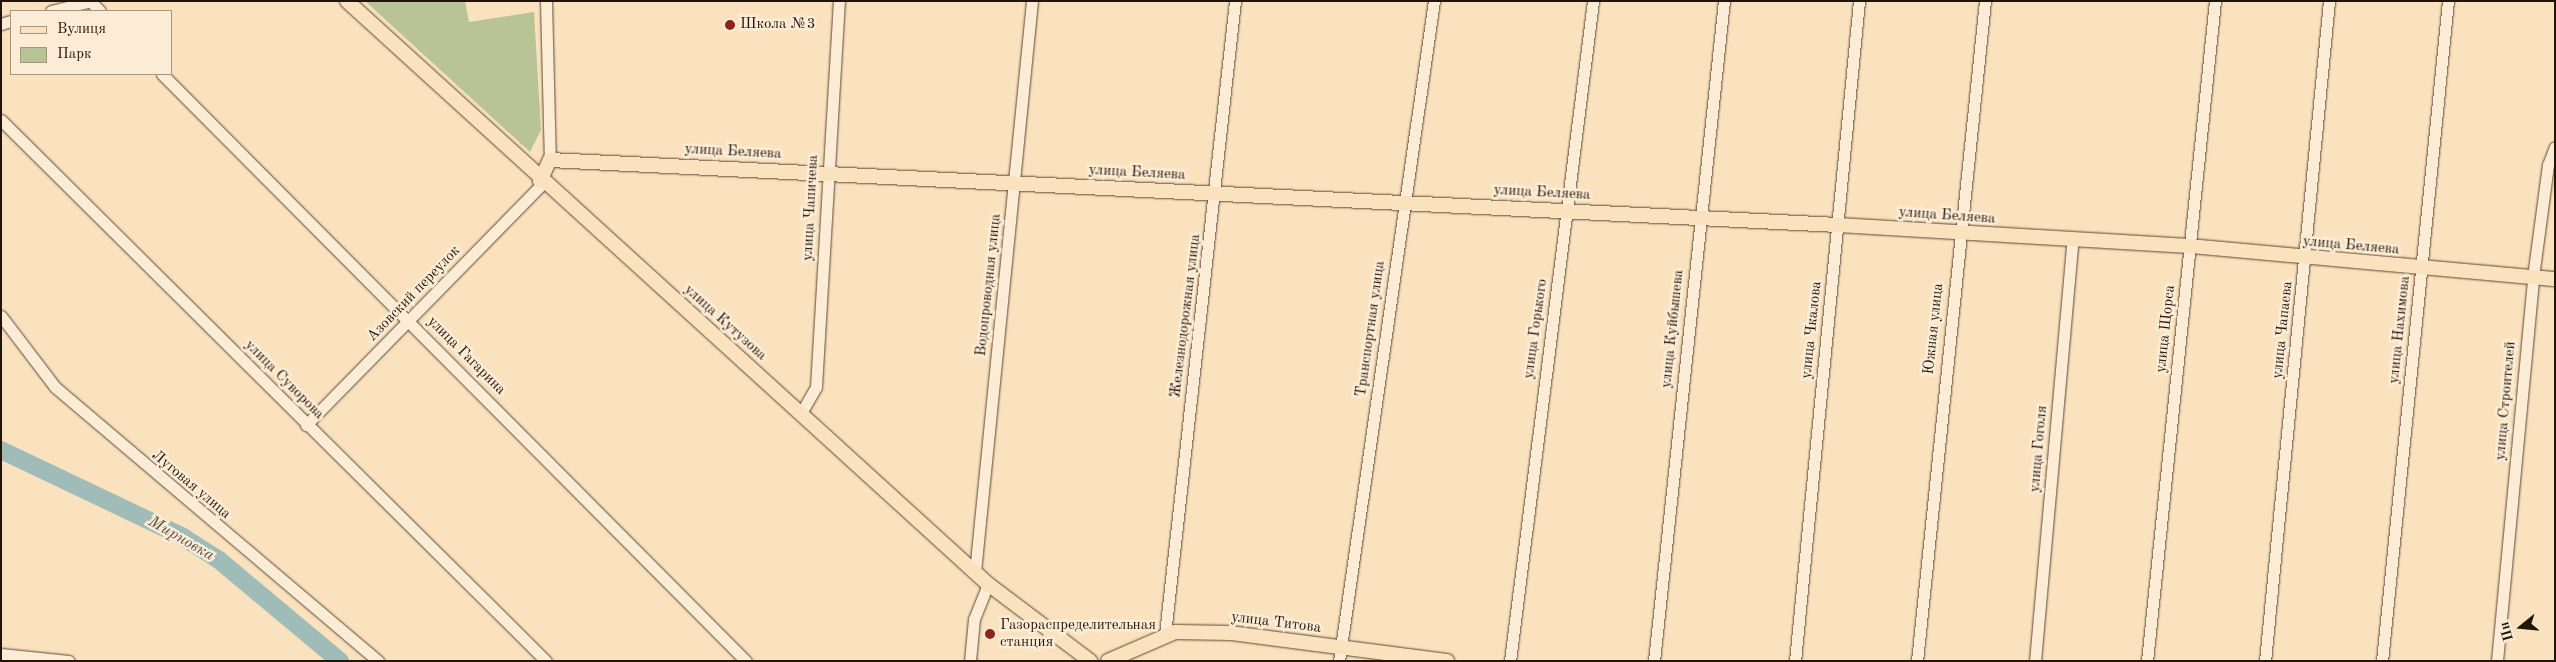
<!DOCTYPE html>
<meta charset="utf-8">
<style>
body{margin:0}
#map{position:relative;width:2556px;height:662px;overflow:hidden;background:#fbe2be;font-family:"Old Standard TT",serif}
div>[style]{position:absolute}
.green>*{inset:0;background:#b8c496}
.river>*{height:18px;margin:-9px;padding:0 9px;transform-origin:9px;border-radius:9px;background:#a0bcb9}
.roads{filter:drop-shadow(0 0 1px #584836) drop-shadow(0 0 1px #584836)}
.minor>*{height:11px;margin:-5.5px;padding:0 5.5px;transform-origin:5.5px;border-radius:5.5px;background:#fcecd5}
.major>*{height:14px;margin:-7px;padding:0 7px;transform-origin:7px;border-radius:7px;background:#fbe2be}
.dots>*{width:14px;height:14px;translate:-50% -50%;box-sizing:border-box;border:2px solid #fcecd5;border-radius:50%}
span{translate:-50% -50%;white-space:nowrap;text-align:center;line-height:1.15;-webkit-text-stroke:5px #fcecd5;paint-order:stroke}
.poi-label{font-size:15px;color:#211509}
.left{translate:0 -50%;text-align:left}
.street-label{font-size:15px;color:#211509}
.water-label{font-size:16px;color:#4d4f47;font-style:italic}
.frame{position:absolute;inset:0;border:2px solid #211509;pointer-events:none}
.legend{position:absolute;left:10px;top:10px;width:162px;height:65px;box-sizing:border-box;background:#fcecd5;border:1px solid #a49683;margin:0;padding:6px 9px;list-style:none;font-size:15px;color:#211509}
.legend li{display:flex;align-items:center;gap:10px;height:25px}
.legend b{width:25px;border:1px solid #a49683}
.north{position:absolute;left:2496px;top:602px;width:50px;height:50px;-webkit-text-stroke:4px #fcecd5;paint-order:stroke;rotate:253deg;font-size:14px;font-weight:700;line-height:20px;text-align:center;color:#211509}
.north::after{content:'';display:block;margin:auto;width:18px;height:22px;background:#211509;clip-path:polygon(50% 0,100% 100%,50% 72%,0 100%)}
</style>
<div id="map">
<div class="green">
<div style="clip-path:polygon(365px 1px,465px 1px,469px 22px,534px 12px,541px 130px,530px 152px)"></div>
</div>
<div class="river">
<div style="left:1px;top:450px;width:202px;rotate:25.5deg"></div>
<div style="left:183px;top:537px;width:43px;rotate:32.6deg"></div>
<div style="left:219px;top:560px;width:158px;rotate:39.9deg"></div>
</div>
<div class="roads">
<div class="minor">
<div style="left:90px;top:1px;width:14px;rotate:45deg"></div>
<div style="left:546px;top:1px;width:159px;rotate:88.6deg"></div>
<div style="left:51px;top:11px;width:41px;rotate:-14deg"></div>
<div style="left:1px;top:24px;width:10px;rotate:-17deg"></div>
<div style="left:162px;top:74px;width:828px;rotate:45.15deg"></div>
<div style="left:1px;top:120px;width:768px;rotate:44.79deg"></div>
<div style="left:1px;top:316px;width:89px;rotate:52.7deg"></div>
<div style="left:55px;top:387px;width:424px;rotate:40.3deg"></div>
<div style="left:801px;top:413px;width:30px;rotate:-60deg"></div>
<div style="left:816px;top:387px;width:387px;rotate:-86.6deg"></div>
<div style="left:306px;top:425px;width:339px;rotate:-45.6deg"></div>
<div style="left:975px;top:572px;width:574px;rotate:-84.3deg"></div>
<div style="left:1165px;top:634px;width:637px;rotate:-83.69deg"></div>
<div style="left:1px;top:654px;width:68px;rotate:5.9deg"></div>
<div style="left:970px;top:661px;width:42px;rotate:-84.6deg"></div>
<div style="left:974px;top:619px;width:38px;rotate:-68deg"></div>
<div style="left:1339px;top:661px;width:667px;rotate:-81.81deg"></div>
<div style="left:1510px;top:661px;width:665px;rotate:-82.83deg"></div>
<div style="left:1654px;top:661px;width:664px;rotate:-83.95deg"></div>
<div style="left:1795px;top:661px;width:663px;rotate:-84.46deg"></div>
<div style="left:1917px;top:661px;width:663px;rotate:-84.12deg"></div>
<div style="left:2035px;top:661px;width:424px;rotate:-84.9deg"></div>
<div style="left:2147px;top:661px;width:663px;rotate:-84.12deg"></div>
<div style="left:2265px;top:661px;width:663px;rotate:-84.46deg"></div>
<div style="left:2382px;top:661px;width:663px;rotate:-84.29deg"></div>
<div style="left:2497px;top:661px;width:386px;rotate:-84.6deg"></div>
<div style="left:2533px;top:277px;width:113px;rotate:-82.4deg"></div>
<div style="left:2548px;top:165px;width:19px;rotate:-69deg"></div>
</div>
<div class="major">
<div style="left:347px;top:1px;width:866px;rotate:42.29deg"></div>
<div style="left:988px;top:584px;width:128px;rotate:37deg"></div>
<div style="left:540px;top:181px;width:23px;rotate:-65deg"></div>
<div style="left:550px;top:160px;width:1289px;rotate:2.89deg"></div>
<div style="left:1837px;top:225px;width:354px;rotate:3.4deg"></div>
<div style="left:2190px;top:246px;width:366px;rotate:5.2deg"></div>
<div style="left:1108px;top:661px;width:73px;rotate:-23.4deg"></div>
<div style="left:1175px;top:632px;width:56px;rotate:1deg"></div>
<div style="left:1231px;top:633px;width:218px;rotate:7.4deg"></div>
</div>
</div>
<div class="dots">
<div style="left:730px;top:25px;background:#8f2418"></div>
<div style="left:990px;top:634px;background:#8f2418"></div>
</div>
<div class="poi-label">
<span class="left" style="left:740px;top:25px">Школа №3</span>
<span class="left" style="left:1000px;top:634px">Газораспределительная<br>станция</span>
</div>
<div class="street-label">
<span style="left:733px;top:152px;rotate:3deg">улица Беляева</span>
<span style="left:1137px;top:173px;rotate:3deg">улица Беляева</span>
<span style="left:1542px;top:193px;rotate:3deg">улица Беляева</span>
<span style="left:811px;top:208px;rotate:-87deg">улица Чапичева</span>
<span style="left:1947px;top:216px;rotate:4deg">улица Беляева</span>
<span style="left:2351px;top:246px;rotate:5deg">улица Беляева</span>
<span style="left:989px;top:285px;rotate:-84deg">Водопроводная улица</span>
<span style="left:414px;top:294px;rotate:-46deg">Азовский переулок</span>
<span style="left:1186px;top:316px;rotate:-83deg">Железнодорожная улица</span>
<span style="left:725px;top:323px;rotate:42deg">улица Кутузова</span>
<span style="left:1371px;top:329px;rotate:-82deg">Транспортная улица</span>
<span style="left:1536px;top:329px;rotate:-82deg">улица Горького</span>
<span style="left:1673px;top:329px;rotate:-84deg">улица Куйбышева</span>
<span style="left:1934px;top:329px;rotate:-84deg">Южная улица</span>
<span style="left:2166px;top:329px;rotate:-84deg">улица Щорса</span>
<span style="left:1812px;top:330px;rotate:-84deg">улица Чкалова</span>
<span style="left:2283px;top:330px;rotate:-84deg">улица Чапаева</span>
<span style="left:2400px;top:330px;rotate:-84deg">улица Нахимова</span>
<span style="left:466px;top:356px;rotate:45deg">улица Гагарина</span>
<span style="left:284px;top:380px;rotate:45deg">улица Суворова</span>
<span style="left:2506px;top:401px;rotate:-85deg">улица Строителей</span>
<span style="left:2039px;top:449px;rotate:-85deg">улица Гоголя</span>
<span style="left:191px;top:485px;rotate:40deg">Луговая улица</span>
<span style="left:1276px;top:623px;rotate:7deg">улица Титова</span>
</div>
<div class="water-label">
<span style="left:181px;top:539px;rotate:30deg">Мирновка</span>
</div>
<div class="frame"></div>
<ul class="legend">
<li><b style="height:6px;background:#fbe2be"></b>Вулиця</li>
<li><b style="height:14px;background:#b8c496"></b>Парк</li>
</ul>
<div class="north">Пн</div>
</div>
